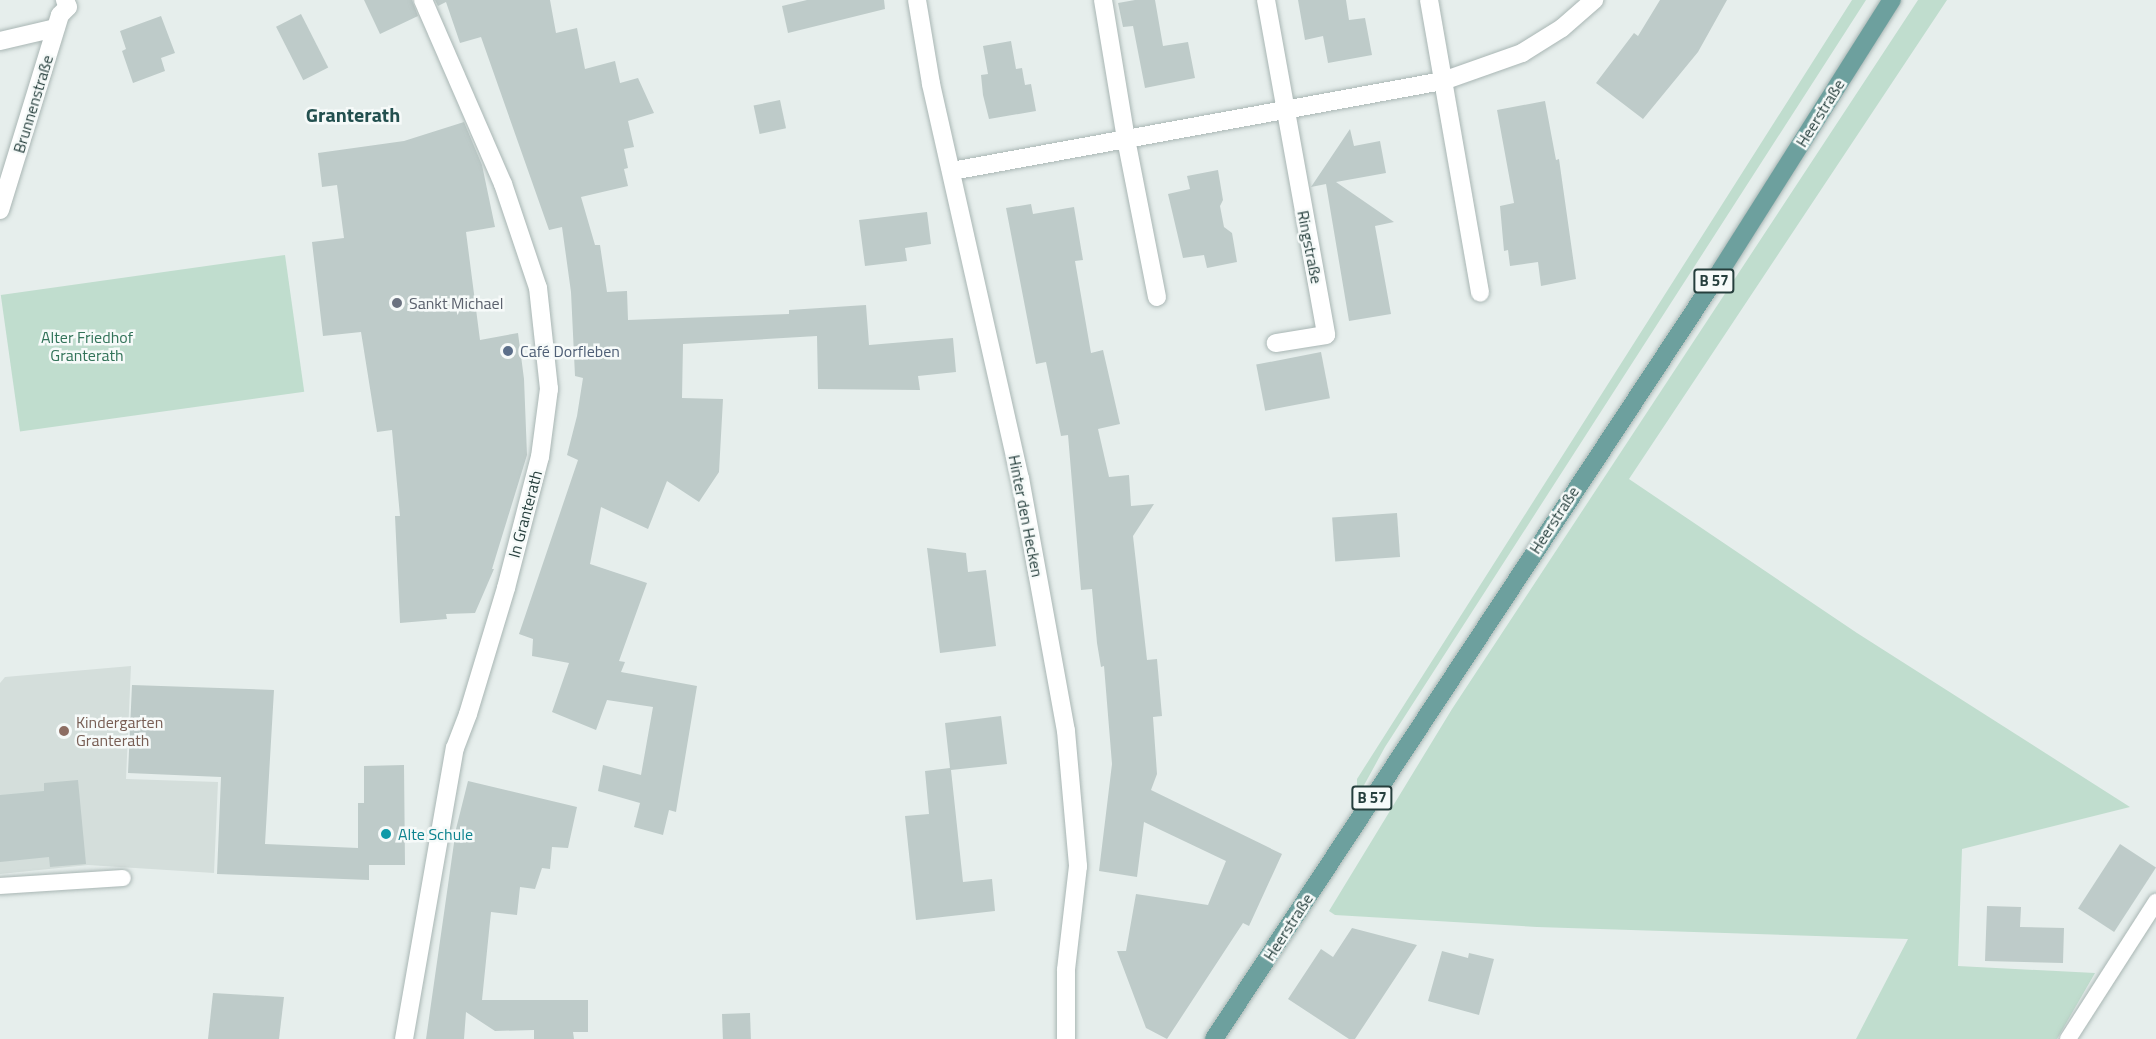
<!DOCTYPE html>
<meta charset="utf-8">
<style>
body{margin:0}
#map{position:relative;width:2156px;height:1039px;overflow:hidden;background:#e6eeec;font-family:"Titillium Web",sans-serif}
div>[style]{position:absolute}
.built>*{inset:0;background:#d4dedb}
.green>*{inset:0;background:#c0ddce;transform-origin:0 0}
.building>*{inset:0;background:#becbc9;transform-origin:0 0}
.roads{filter:drop-shadow(0 0 2px #a9b6b4) drop-shadow(0 0 2px #a9b6b4)}
.service>*{height:16px;margin:-8px;padding:0 8px;transform-origin:8px;border-radius:8px;background:#fff}
.minor>*{height:18px;margin:-9px;padding:0 9px;transform-origin:9px;border-radius:9px;background:#fff}
.primary>*{height:18px;margin:-9px;padding:0 9px;transform-origin:9px;border-radius:9px;background:#6da09e}
.dots>*{width:16px;height:16px;translate:-50% -50%;box-sizing:border-box;border:3px solid #f6faf9;border-radius:50%}
span{translate:-50% -50%;white-space:nowrap;text-align:center;line-height:1.15;-webkit-text-stroke:5px #f6faf9;paint-order:stroke}
.shield-label span{padding:2px 4px;background:#f6faf9;border:2px solid;border-radius:4px;-webkit-text-stroke-width:0}
.shield-label{font-size:15px;color:#263f3d;font-weight:700}
.street-label{font-size:16px;color:#263f3d}
.worship-label{font-size:16px;color:#5b616d}
.left{translate:0 -50%;text-align:left}
.park-label{font-size:16px;color:#327359}
.service-label{font-size:16px;color:#4e5e75}
.education-label{font-size:16px;color:#785e54}
.culture-label{font-size:16px;color:#0d838f}
.quarter-label{font-size:20px;color:#23504f;font-weight:700}
</style>
<div id="map">
<div class="built">
<div style="clip-path:polygon(131px 666px,126px 779px,218px 782px,214px 873px,88px 865px,0 874px,0 683px,5px 677px)"></div>
</div>
<div class="green">
<div style="clip-path:polygon(1852px 0,1866px 0,1385px 747px,1357px 798px,1357px 779px)"></div>
<div style="clip-path:polygon(1918px 0,1947px 0,1629px 479px,1857px 633px,2130px 807px,1962px 849px,1958px 966px,2095px 973px,2057px 1039px,1856px 1039px,1908px 939px,1537px 927px,1335px 915px,1329px 911px,1452px 709px)"></div>
<div style="left:285px;top:255px;width:138px;height:287px;rotate:82deg"></div>
</div>
<div class="building">
<div style="clip-path:polygon(364px 0,412px 0,418px 16px,380px 34px)"></div>
<div style="clip-path:polygon(435px 0,550px 0,556px 33px,577px 28px,585px 69px,615px 61px,620px 83px,638px 78px,654px 113px,628px 121px,634px 147px,624px 149px,628px 168px,624px 169px,628px 186px,581px 197px,595px 245px,600px 245px,607px 292px,627px 291px,628px 320px,789px 314px,789px 310px,866px 305px,869px 345px,953px 338px,956px 372px,918px 376px,920px 390px,818px 389px,817px 336px,683px 344px,682px 398px,723px 399px,719px 472px,699px 502px,667px 481px,648px 529px,601px 507px,590px 564px,647px 583px,619px 661px,625px 662px,621px 672px,697px 686px,676px 812px,669px 810px,663px 835px,634px 827px,640px 803px,598px 791px,603px 765px,641px 775px,653px 707px,607px 700px,596px 730px,552px 712px,569px 663px,532px 656px,533px 639px,519px 634px,578px 460px,567px 455px,577px 416px,583px 378px,575px 376px,571px 292px,562px 227px,549px 230px,481px 37px,460px 43px,446px 2px,438px 6px)"></div>
<div style="clip-path:polygon(807px 0,884px 0,885px 9px,788px 33px,782px 6px)"></div>
<div style="clip-path:polygon(1135px 0,1155px 0,1163px 46px,1188px 42px,1195px 78px,1145px 88px,1133px 26px,1123px 27px,1118px 3px)"></div>
<div style="clip-path:polygon(1298px 0,1346px 0,1349px 20px,1365px 18px,1372px 55px,1328px 63px,1323px 36px,1305px 40px)"></div>
<div style="clip-path:polygon(1660px 0,1727px 0,1698px 52px,1643px 119px,1596px 83px,1634px 33px,1638px 36px)"></div>
<div style="left:301px;top:14px;width:60px;height:28px;rotate:63deg"></div>
<div style="clip-path:polygon(161px 16px,175px 53px,161px 58px,165px 71px,133px 83px,122px 51px,126px 49px,120px 31px)"></div>
<div style="clip-path:polygon(1011px 41px,1016px 69px,1022px 68px,1025px 85px,1031px 84px,1036px 111px,989px 119px,983px 95px,981px 75px,988px 74px,983px 46px)"></div>
<div style="left:780px;top:100px;width:29px;height:27px;rotate:78deg"></div>
<div style="clip-path:polygon(1545px 101px,1556px 160px,1559px 159px,1576px 279px,1541px 286px,1538px 262px,1510px 266px,1508px 250px,1504px 251px,1500px 206px,1514px 203px,1497px 110px)"></div>
<div style="clip-path:polygon(464px 122px,482px 165px,495px 227px,466px 232px,480px 340px,518px 333px,524px 379px,527px 455px,492px 569px,494px 569px,475px 613px,446px 614px,447px 619px,400px 623px,395px 516px,400px 516px,392px 430px,377px 432px,361px 332px,323px 336px,312px 242px,344px 238px,337px 185px,322px 187px,318px 153px,404px 141px)"></div>
<div style="clip-path:polygon(1350px 129px,1354px 146px,1380px 141px,1386px 173px,1336px 182px,1394px 222px,1375px 226px,1391px 314px,1349px 321px,1326px 184px,1311px 187px)"></div>
<div style="clip-path:polygon(1218px 170px,1223px 200px,1220px 206px,1224px 227px,1232px 233px,1237px 262px,1207px 268px,1204px 255px,1183px 258px,1168px 194px,1190px 189px,1187px 176px)"></div>
<div style="clip-path:polygon(1031px 204px,1033px 214px,1074px 207px,1083px 260px,1075px 261px,1091px 353px,1103px 350px,1120px 424px,1098px 429px,1109px 477px,1129px 475px,1131px 506px,1154px 504px,1133px 536px,1147px 660px,1157px 659px,1162px 716px,1153px 717px,1157px 774px,1151px 790px,1282px 854px,1249px 926px,1243px 923px,1167px 1039px,1146px 1028px,1117px 951px,1126px 951px,1136px 894px,1208px 905px,1226px 861px,1144px 822px,1137px 877px,1099px 871px,1112px 764px,1104px 666px,1101px 667px,1097px 643px,1092px 589px,1081px 590px,1068px 435px,1061px 436px,1046px 362px,1036px 364px,1006px 208px)"></div>
<div style="clip-path:polygon(927px 212px,931px 244px,905px 248px,907px 261px,865px 266px,859px 220px)"></div>
<div style="left:1321px;top:352px;width:47px;height:66px;rotate:79deg"></div>
<div style="left:1397px;top:513px;width:44px;height:65px;rotate:86deg"></div>
<div style="clip-path:polygon(927px 548px,966px 553px,968px 572px,986px 570px,996px 646px,940px 653px)"></div>
<div style="clip-path:polygon(132px 685px,274px 690px,265px 844px,358px 848px,358px 803px,364px 803px,364px 766px,404px 765px,405px 865px,369px 865px,369px 880px,217px 874px,221px 777px,128px 773px)"></div>
<div style="clip-path:polygon(1001px 716px,1007px 764px,951px 770px,963px 882px,992px 879px,995px 911px,916px 920px,905px 816px,929px 814px,925px 771px,950px 768px,945px 723px)"></div>
<div style="clip-path:polygon(78px 780px,86px 864px,50px 867px,49px 857px,0 862px,0 795px,44px 791px,44px 783px)"></div>
<div style="clip-path:polygon(468px 781px,577px 807px,568px 848px,552px 847px,550px 869px,542px 868px,535px 889px,520px 887px,517px 915px,491px 912px,482px 1000px,588px 1000px,588px 1032px,573px 1032px,574px 1039px,534px 1039px,534px 1030px,495px 1031px,466px 1012px,464px 1039px,426px 1039px,456px 829px)"></div>
<div style="left:2120px;top:844px;width:43px;height:77px;rotate:33deg"></div>
<div style="clip-path:polygon(1987px 906px,2021px 907px,2020px 927px,2064px 928px,2063px 963px,1985px 961px)"></div>
<div style="clip-path:polygon(1352px 928px,1417px 945px,1355px 1039px,1349px 1039px,1288px 999px,1321px 949px,1333px 957px)"></div>
<div style="clip-path:polygon(1442px 951px,1468px 958px,1469px 953px,1494px 959px,1479px 1015px,1428px 1001px)"></div>
<div style="clip-path:polygon(213px 993px,284px 997px,279px 1039px,208px 1039px)"></div>
<div style="left:750px;top:1013px;width:26px;height:28px;rotate:88deg"></div>
</div>
<div class="roads">
<div class="service">
<div style="left:0;top:886px;width:123px;rotate:-3.7deg"></div>
<div style="left:2068px;top:1039px;width:163px;rotate:-57.3deg"></div>
</div>
<div class="minor">
<div style="left:917px;top:0;width:85px;rotate:80.5deg"></div>
<div style="left:931px;top:84px;width:404px;rotate:77.3deg"></div>
<div style="left:1020px;top:478px;width:257px;rotate:79.7deg"></div>
<div style="left:1066px;top:731px;width:136px;rotate:84.9deg"></div>
<div style="left:1078px;top:866px;width:105px;rotate:96.6deg"></div>
<div style="left:1066px;top:970px;width:69px;rotate:90deg"></div>
<div style="left:1103px;top:0;width:141px;rotate:80.6deg"></div>
<div style="left:1126px;top:139px;width:161px;rotate:78.9deg"></div>
<div style="left:1266px;top:0;width:340px;rotate:79.8deg"></div>
<div style="left:1326px;top:335px;width:51px;rotate:170.9deg"></div>
<div style="left:1429px;top:0;width:297px;rotate:80.1deg"></div>
<div style="left:0;top:41px;width:57px;rotate:-13.1deg"></div>
<div style="left:952px;top:171px;width:499px;rotate:-10.4deg"></div>
<div style="left:1443px;top:81px;width:84px;rotate:-19.5deg"></div>
<div style="left:1522px;top:53px;width:47px;rotate:-32deg"></div>
<div style="left:1562px;top:28px;width:43px;rotate:-41.2deg"></div>
<div style="left:0;top:210px;width:204px;rotate:-72.9deg"></div>
<div style="left:60px;top:15px;width:11px;rotate:-45deg"></div>
<div style="left:68px;top:7px;width:8px;rotate:-113deg"></div>
<div style="left:404px;top:1039px;width:295px;rotate:-80.1deg"></div>
<div style="left:455px;top:748px;width:36px;rotate:-69deg"></div>
<div style="left:468px;top:714px;width:132px;rotate:-73.2deg"></div>
<div style="left:506px;top:588px;width:135px;rotate:-75.5deg"></div>
<div style="left:540px;top:457px;width:69px;rotate:-82.5deg"></div>
<div style="left:549px;top:389px;width:102px;rotate:-96.2deg"></div>
<div style="left:538px;top:288px;width:110px;rotate:-108.6deg"></div>
<div style="left:503px;top:184px;width:201px;rotate:-113.5deg"></div>
</div>
<div class="primary">
<div style="left:1214px;top:1039px;width:921px;rotate:-56.6deg"></div>
<div style="left:1721px;top:270px;width:320px;rotate:-57.7deg"></div>
</div>
</div>
<div class="dots">
<div style="left:397px;top:303px;background:#6b7280"></div>
<div style="left:508px;top:351px;background:#5c6f8a"></div>
<div style="left:64px;top:731px;background:#8d6e63"></div>
<div style="left:386px;top:834px;background:#0f9aa8"></div>
</div>
<div class="shield-label">
<span style="left:1714px;top:281px">B 57</span>
<span style="left:1372px;top:798px">B 57</span>
</div>
<div class="street-label">
<span style="left:33px;top:104px;rotate:-73deg">Brunnenstraße</span>
<span style="left:1820px;top:113px;rotate:-58deg">Heerstraße</span>
<span style="left:1310px;top:247px;rotate:79deg">Ringstraße</span>
<span style="left:525px;top:514px;rotate:-75deg">In Granterath</span>
<span style="left:1026px;top:516px;rotate:79deg">Hinter den Hecken</span>
<span style="left:1554px;top:520px;rotate:-57deg">Heerstraße</span>
<span style="left:1288px;top:927px;rotate:-57deg">Heerstraße</span>
</div>
<div class="worship-label">
<span class="left" style="left:409px;top:303px">Sankt Michael</span>
</div>
<div class="park-label">
<span style="left:87px;top:346px">Alter Friedhof<br>Granterath</span>
</div>
<div class="service-label">
<span class="left" style="left:520px;top:351px">Café Dorfleben</span>
</div>
<div class="education-label">
<span class="left" style="left:76px;top:731px">Kindergarten<br>Granterath</span>
</div>
<div class="culture-label">
<span class="left" style="left:398px;top:834px">Alte Schule</span>
</div>
<div class="quarter-label">
<span style="left:353px;top:114px">Granterath</span>
</div>
</div>
